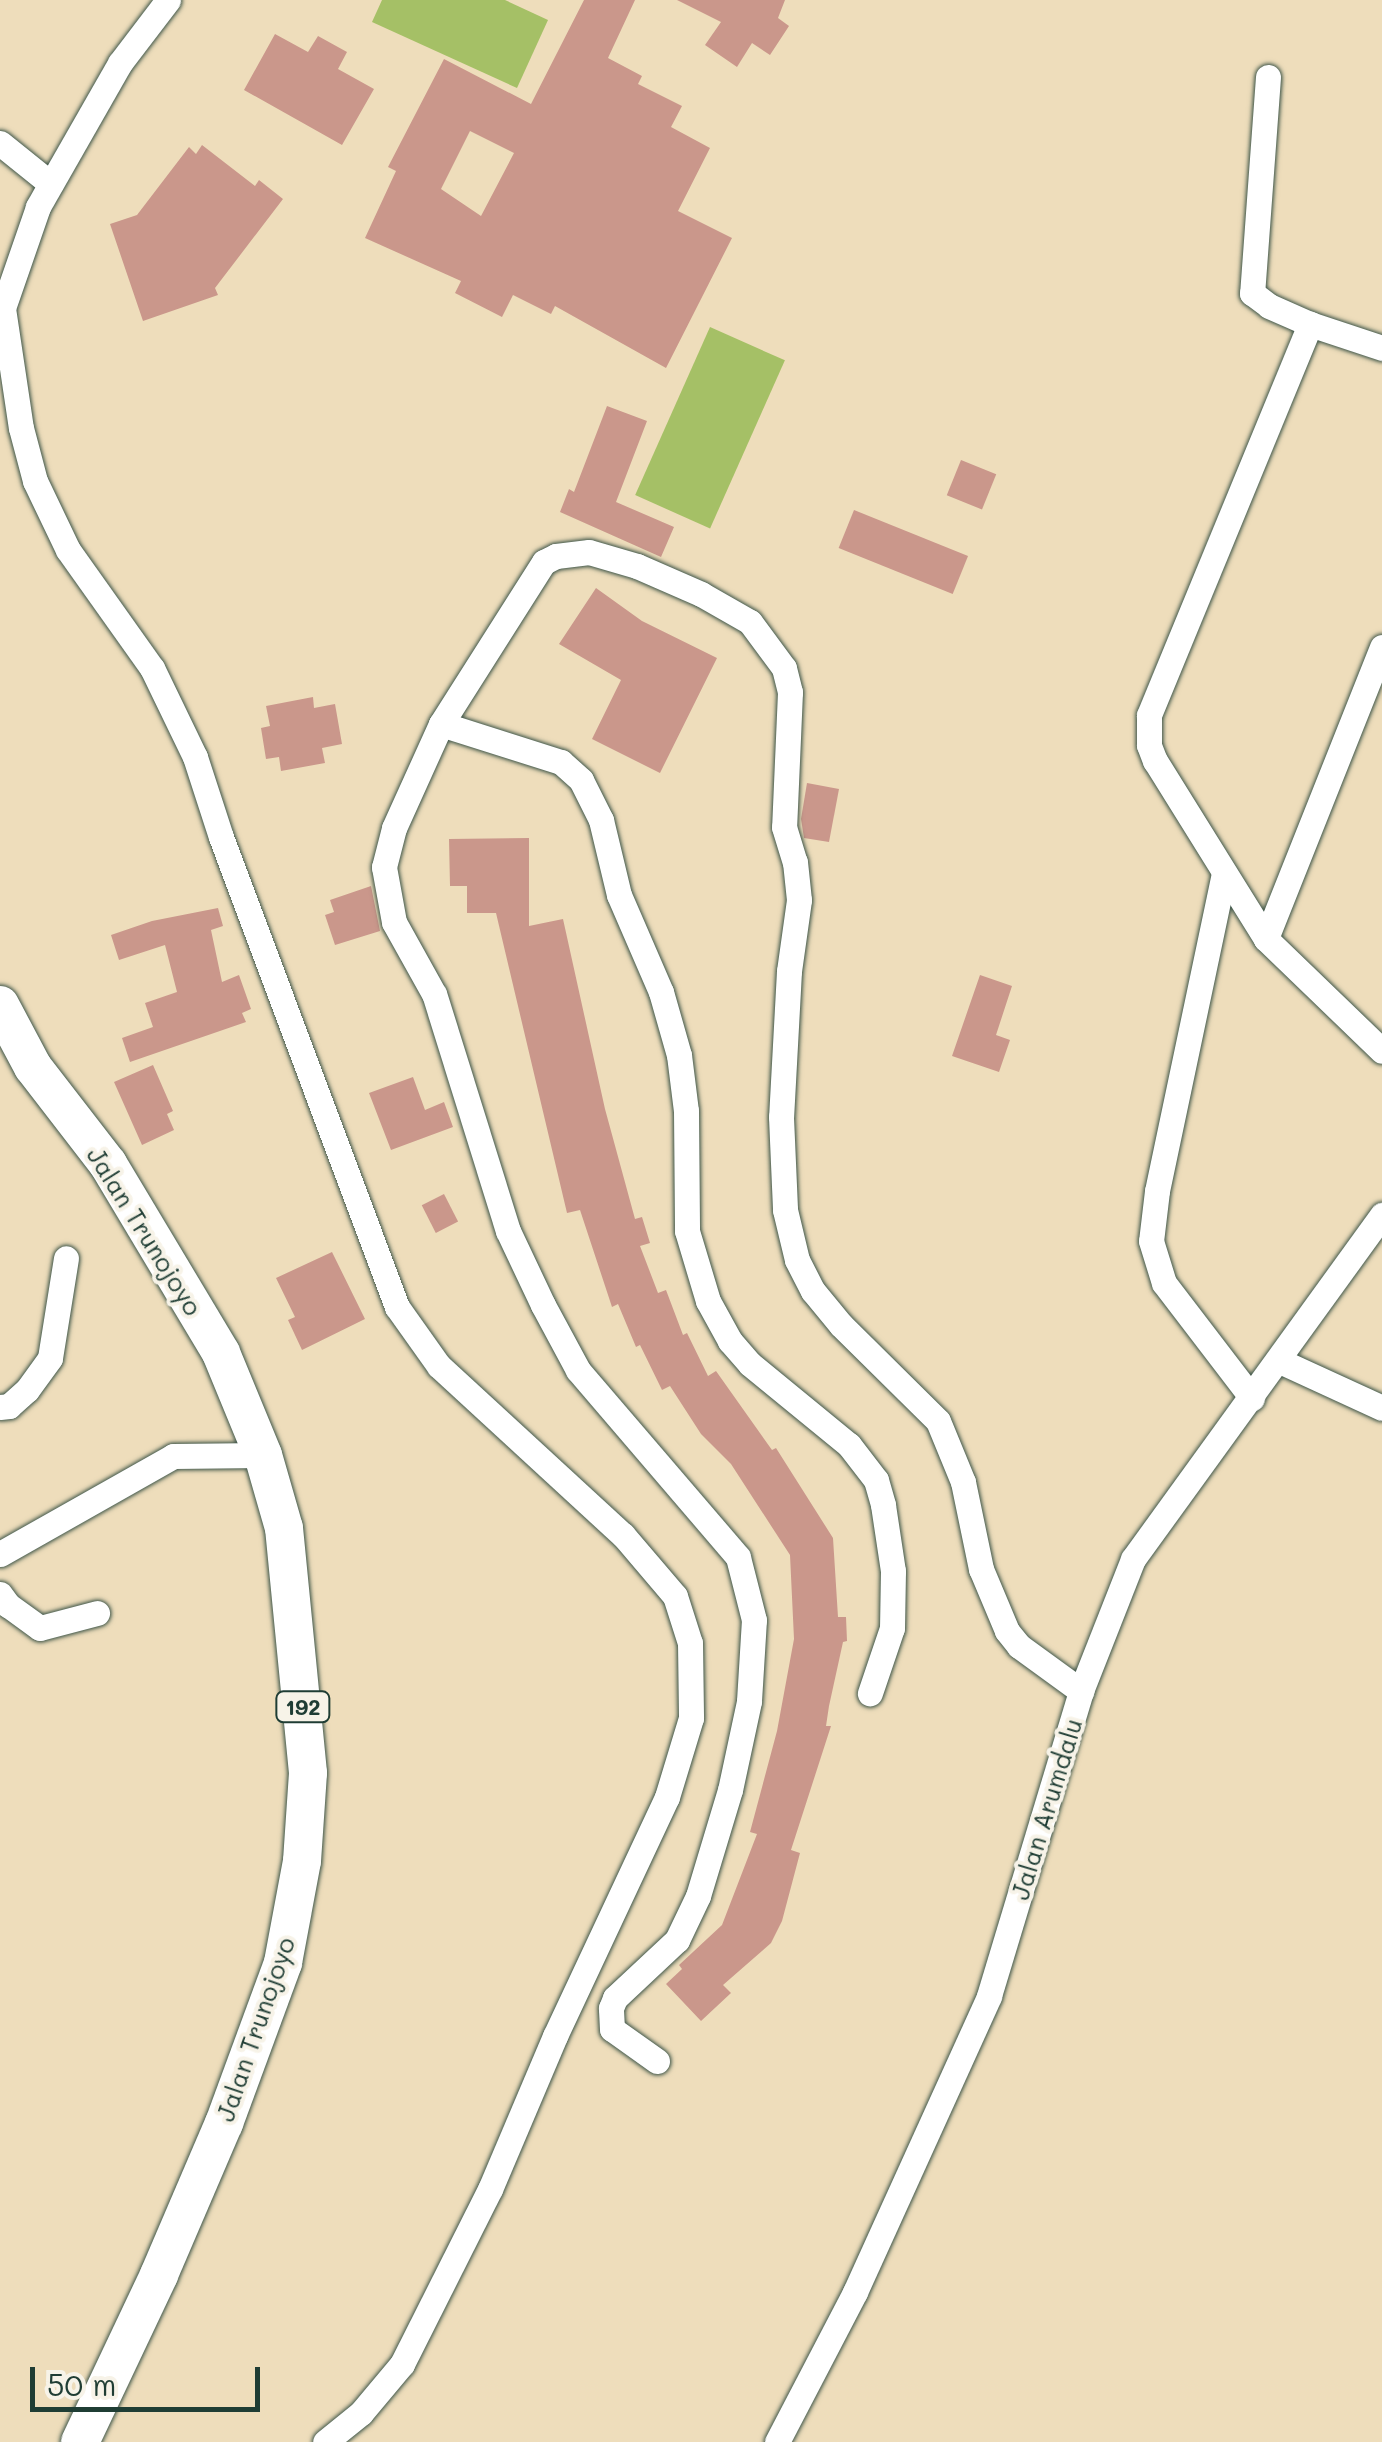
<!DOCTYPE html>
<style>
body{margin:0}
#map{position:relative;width:1382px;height:2442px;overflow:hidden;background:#edb;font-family:Mali,sans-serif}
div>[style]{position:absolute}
.green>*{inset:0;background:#a5c066;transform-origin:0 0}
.building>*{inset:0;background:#ca978b;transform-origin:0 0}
.roads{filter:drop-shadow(0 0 2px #3e5548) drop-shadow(0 0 2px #3e5548)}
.street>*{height:25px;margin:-12.5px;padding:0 12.5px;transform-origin:12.5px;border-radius:12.5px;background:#fff}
.primary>*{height:38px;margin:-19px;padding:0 19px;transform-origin:19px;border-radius:19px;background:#fff}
span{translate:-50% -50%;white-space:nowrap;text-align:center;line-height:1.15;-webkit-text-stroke:8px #f7f3e8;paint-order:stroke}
.shield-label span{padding:2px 8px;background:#f7f3e8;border:2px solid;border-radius:8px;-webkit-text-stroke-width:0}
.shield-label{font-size:22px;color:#1f3d34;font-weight:700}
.street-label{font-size:25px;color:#1f3d34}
.scale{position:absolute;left:30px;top:2367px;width:230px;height:45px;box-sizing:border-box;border:5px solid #1f3d34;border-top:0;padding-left:12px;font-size:30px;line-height:35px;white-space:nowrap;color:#1f3d34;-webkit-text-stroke:8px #f7f3e8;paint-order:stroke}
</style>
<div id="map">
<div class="green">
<div style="clip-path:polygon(382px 0,505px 0,548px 20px,517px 88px,372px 22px)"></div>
<div style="left:710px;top:327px;width:82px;height:184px;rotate:24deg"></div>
</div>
<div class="building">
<div style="clip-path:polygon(evenodd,584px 0,635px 0,608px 58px,642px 76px,638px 84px,682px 106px,671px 127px,710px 148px,678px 211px,732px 238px,666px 368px,555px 306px,551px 314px,513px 295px,502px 317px,455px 293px,461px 281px,365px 238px,396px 171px,388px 167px,444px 59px,531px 104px,584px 0,470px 131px,514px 153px,481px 216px,441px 189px,470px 131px)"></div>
<div style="clip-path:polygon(677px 0,785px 0,778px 18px,789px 26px,770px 55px,752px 43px,737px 67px,705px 45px,721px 22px)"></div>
<div style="clip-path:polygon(275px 34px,308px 52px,318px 36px,347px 52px,338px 69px,374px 89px,342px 145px,244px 90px)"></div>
<div style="clip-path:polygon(202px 145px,255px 186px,259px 180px,283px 199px,215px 288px,218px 295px,143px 321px,110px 224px,137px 215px,189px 147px,196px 154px)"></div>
<div style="clip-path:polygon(607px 406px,647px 421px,616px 502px,674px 527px,661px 557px,560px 512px,569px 489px,574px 492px)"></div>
<div style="left:961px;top:460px;width:38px;height:38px;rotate:22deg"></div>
<div style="left:854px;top:510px;width:123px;height:41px;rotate:22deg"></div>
<div style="clip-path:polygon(596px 588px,642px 621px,717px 658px,660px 773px,592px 739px,621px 680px,559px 644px)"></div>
<div style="clip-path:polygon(313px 697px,314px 708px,335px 704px,342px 744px,322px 748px,325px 763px,281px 771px,279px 757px,266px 759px,261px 728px,270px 726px,266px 706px)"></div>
<div style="clip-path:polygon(807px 783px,839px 789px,829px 842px,804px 838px,801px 819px)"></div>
<div style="clip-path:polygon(529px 838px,529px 926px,563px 919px,605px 1109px,635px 1219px,642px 1217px,650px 1243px,640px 1246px,658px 1293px,666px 1290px,683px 1335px,687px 1333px,708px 1376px,716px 1371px,772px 1450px,776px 1448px,833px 1538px,838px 1617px,846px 1617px,847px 1641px,843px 1642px,829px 1706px,826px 1726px,831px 1726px,791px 1850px,800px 1853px,782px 1921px,771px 1943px,723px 1985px,731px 1993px,701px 2021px,666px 1984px,682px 1969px,679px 1965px,722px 1925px,757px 1834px,750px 1832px,777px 1731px,794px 1639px,790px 1555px,731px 1464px,701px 1434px,670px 1386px,662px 1390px,640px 1345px,636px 1347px,618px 1304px,612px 1307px,580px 1210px,567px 1213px,496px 913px,467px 913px,467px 886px,450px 886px,449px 839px)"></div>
<div style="clip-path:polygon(371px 886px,380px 931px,335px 945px,325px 915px,334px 912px,330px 900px)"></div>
<div style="clip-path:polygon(218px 908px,223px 926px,211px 930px,222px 982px,239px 975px,251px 1009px,242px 1013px,246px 1022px,130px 1062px,122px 1038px,153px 1027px,145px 1003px,177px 992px,165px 945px,119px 960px,111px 935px,152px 921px)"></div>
<div style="clip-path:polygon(980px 975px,1012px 986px,996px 1035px,1010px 1040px,999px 1072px,952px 1056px)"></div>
<div style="clip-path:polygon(153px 1065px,173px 1111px,167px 1114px,174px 1130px,142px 1145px,114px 1082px)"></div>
<div style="clip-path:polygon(413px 1077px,425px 1110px,444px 1102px,453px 1127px,391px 1150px,369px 1093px)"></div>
<div style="left:444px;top:1194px;width:31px;height:25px;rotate:63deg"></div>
<div style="clip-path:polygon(332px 1252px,365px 1319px,302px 1350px,288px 1320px,295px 1317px,276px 1278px)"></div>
</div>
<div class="roads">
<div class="street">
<div style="left:168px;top:0;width:79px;rotate:127.3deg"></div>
<div style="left:120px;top:63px;width:166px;rotate:119.7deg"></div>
<div style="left:38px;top:207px;width:107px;rotate:109.1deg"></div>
<div style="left:3px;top:308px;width:121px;rotate:81.5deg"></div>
<div style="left:21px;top:428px;width:55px;rotate:75.2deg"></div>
<div style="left:35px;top:481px;width:76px;rotate:64.4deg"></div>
<div style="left:68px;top:550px;width:145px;rotate:54.6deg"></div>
<div style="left:152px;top:668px;width:99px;rotate:64.2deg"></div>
<div style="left:195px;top:757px;width:84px;rotate:72deg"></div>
<div style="left:221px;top:837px;width:502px;rotate:69.47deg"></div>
<div style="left:397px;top:1307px;width:72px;rotate:54.6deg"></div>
<div style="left:439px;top:1366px;width:250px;rotate:42.6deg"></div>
<div style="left:623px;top:1535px;width:80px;rotate:49.6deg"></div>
<div style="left:675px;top:1596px;width:49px;rotate:72.3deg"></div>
<div style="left:690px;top:1643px;width:75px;rotate:89.2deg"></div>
<div style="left:691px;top:1718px;width:83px;rotate:106.9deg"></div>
<div style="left:667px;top:1797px;width:264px;rotate:115.1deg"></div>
<div style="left:555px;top:2036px;width:166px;rotate:113deg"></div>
<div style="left:490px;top:2189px;width:196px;rotate:116.7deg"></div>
<div style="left:402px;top:2364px;width:64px;rotate:129.9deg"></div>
<div style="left:361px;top:2413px;width:46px;rotate:141.1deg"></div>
<div style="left:1268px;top:77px;width:217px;rotate:94.2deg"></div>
<div style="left:1252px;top:293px;width:21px;rotate:37deg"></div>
<div style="left:1269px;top:306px;width:45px;rotate:23.7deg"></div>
<div style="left:0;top:143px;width:65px;rotate:38.8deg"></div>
<div style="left:1382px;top:647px;width:314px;rotate:111.7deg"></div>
<div style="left:1266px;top:939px;width:161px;rotate:44deg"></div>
<div style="left:441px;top:724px;width:126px;rotate:17.6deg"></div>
<div style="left:561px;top:762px;width:27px;rotate:42deg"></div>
<div style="left:581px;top:780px;width:45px;rotate:63.4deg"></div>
<div style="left:601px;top:820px;width:77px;rotate:76.5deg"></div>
<div style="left:619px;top:895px;width:106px;rotate:66.6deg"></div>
<div style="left:661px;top:992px;width:66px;rotate:74.1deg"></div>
<div style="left:679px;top:1055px;width:56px;rotate:82.9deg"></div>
<div style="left:686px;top:1111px;width:120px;rotate:89.5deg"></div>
<div style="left:687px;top:1231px;width:73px;rotate:73.3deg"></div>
<div style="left:708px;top:1301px;width:46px;rotate:61.2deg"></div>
<div style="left:730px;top:1341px;width:30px;rotate:49deg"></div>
<div style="left:750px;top:1364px;width:128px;rotate:39.3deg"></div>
<div style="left:849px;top:1445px;width:44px;rotate:52.4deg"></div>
<div style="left:876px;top:1480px;width:26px;rotate:74deg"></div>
<div style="left:883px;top:1505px;width:67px;rotate:81.4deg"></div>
<div style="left:893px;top:1571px;width:57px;rotate:91deg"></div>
<div style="left:892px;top:1628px;width:69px;rotate:108.7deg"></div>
<div style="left:1224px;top:873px;width:325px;rotate:101.9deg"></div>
<div style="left:1157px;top:1191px;width:50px;rotate:96.8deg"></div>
<div style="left:1151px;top:1241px;width:44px;rotate:72.8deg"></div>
<div style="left:1164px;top:1283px;width:145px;rotate:52.6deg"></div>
<div style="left:1266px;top:939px;width:210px;rotate:-121.9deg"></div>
<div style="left:1155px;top:761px;width:17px;rotate:-111deg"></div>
<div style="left:1149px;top:745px;width:30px;rotate:-90deg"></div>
<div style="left:1149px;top:715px;width:423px;rotate:-67.6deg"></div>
<div style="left:1310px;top:324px;width:76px;rotate:18.4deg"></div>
<div style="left:1280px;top:1361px;width:112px;rotate:24.7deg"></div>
<div style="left:0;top:1407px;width:9px;rotate:-6deg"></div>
<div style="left:9px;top:1406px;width:24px;rotate:-42deg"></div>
<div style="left:27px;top:1390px;width:39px;rotate:-54deg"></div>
<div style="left:50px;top:1358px;width:101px;rotate:-80.9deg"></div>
<div style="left:0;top:1554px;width:199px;rotate:-29.5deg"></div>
<div style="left:173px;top:1456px;width:90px;rotate:-0.6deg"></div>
<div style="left:0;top:1594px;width:14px;rotate:54deg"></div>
<div style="left:8px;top:1605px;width:39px;rotate:36deg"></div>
<div style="left:40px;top:1628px;width:59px;rotate:-14.7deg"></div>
<div style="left:657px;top:2061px;width:55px;rotate:-144.6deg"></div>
<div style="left:612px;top:2029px;width:21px;rotate:-93deg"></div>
<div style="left:611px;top:2008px;width:11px;rotate:-68deg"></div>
<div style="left:615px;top:1998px;width:85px;rotate:-43.1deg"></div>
<div style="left:677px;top:1940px;width:49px;rotate:-64.5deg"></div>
<div style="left:698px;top:1896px;width:111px;rotate:-73.2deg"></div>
<div style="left:730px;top:1790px;width:91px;rotate:-77.9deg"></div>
<div style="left:749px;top:1701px;width:81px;rotate:-86.5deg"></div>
<div style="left:754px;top:1620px;width:65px;rotate:-104.3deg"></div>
<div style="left:738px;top:1557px;width:246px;rotate:-130.6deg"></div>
<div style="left:578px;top:1370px;width:74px;rotate:-118.3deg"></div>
<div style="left:543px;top:1305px;width:82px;rotate:-115.3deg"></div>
<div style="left:508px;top:1231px;width:248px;rotate:-107.3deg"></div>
<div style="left:434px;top:994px;width:82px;rotate:-119.1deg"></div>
<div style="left:394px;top:922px;width:56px;rotate:-100.3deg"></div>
<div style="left:384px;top:867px;width:40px;rotate:-75.6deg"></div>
<div style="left:394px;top:828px;width:114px;rotate:-65.7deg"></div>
<div style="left:441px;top:724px;width:192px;rotate:-57.6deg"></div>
<div style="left:544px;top:562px;width:13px;rotate:-27deg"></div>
<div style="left:556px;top:556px;width:33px;rotate:-7deg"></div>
<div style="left:589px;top:552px;width:50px;rotate:16.3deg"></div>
<div style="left:637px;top:566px;width:70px;rotate:23.6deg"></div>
<div style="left:701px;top:594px;width:56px;rotate:29.7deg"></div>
<div style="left:750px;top:622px;width:57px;rotate:53.5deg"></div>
<div style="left:784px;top:668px;width:25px;rotate:76deg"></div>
<div style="left:790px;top:692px;width:135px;rotate:92.5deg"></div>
<div style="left:784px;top:827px;width:37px;rotate:73deg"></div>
<div style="left:795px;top:862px;width:38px;rotate:84deg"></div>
<div style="left:799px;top:900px;width:72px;rotate:98deg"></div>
<div style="left:789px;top:971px;width:146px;rotate:93.1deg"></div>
<div style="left:781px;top:1117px;width:93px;rotate:87.5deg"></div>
<div style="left:785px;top:1210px;width:51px;rotate:76.5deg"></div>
<div style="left:797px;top:1260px;width:35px;rotate:63deg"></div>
<div style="left:813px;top:1291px;width:44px;rotate:50.5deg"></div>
<div style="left:841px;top:1325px;width:136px;rotate:44.7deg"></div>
<div style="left:938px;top:1421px;width:66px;rotate:67.7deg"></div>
<div style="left:963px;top:1482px;width:89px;rotate:78.3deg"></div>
<div style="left:981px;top:1569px;width:67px;rotate:67.2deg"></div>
<div style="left:1007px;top:1631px;width:19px;rotate:51deg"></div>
<div style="left:1019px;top:1646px;width:77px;rotate:36deg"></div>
<div style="left:777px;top:2442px;width:169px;rotate:-62.5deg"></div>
<div style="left:855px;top:2292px;width:325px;rotate:-65.6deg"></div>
<div style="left:989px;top:1996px;width:319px;rotate:-73.2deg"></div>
<div style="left:1081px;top:1691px;width:142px;rotate:-68.5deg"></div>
<div style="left:1133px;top:1559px;width:425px;rotate:-54.1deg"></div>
</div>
<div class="primary">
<div style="left:0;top:1005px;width:70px;rotate:62deg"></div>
<div style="left:33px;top:1067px;width:123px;rotate:52.3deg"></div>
<div style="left:108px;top:1164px;width:220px;rotate:59.1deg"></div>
<div style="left:221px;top:1353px;width:110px;rotate:67.6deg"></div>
<div style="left:263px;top:1455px;width:76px;rotate:74deg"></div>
<div style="left:284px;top:1528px;width:246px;rotate:84.4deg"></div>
<div style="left:308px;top:1773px;width:88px;rotate:93.9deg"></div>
<div style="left:302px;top:1861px;width:104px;rotate:100.6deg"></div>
<div style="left:283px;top:1963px;width:171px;rotate:110.2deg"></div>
<div style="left:224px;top:2123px;width:165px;rotate:113.2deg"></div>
<div style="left:159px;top:2275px;width:185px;rotate:115.3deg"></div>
</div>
</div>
<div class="shield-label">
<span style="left:303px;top:1707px">192</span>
</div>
<div class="street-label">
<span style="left:145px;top:1231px;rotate:58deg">Jalan Trunojoyo</span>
<span style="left:1046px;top:1809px;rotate:-73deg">Jalan Arumdalu</span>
<span style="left:255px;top:2029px;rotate:-71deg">Jalan Trunojoyo</span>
</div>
<div class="scale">50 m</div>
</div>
